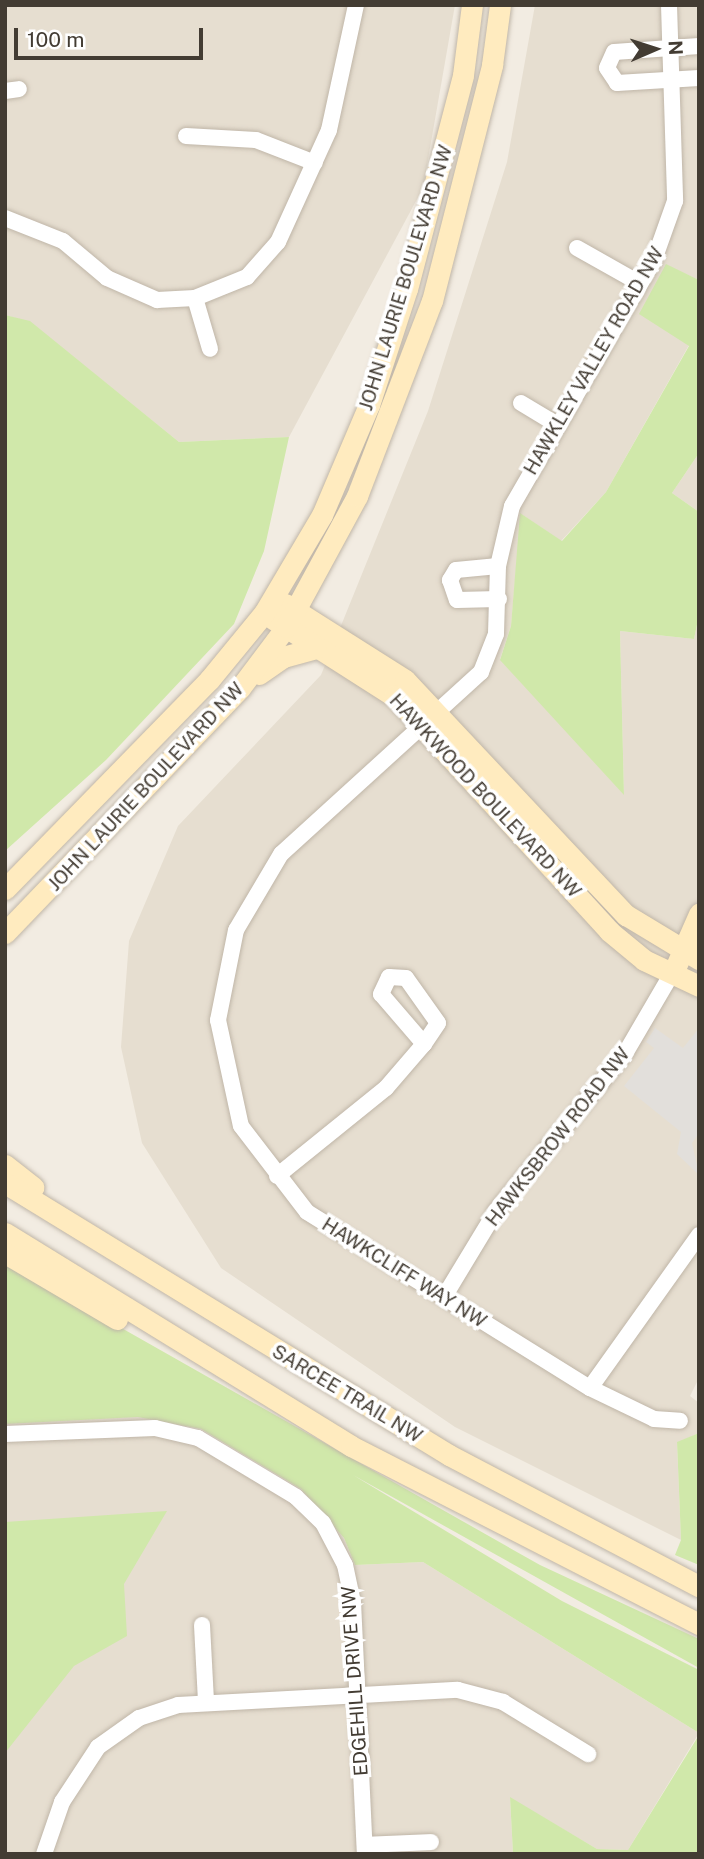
<!DOCTYPE html>
<style>
body{margin:0}
#map{position:relative;width:704px;height:1859px;overflow:hidden;background:#f2ece2;font-family:"Public Sans",sans-serif}
div>[style]{position:absolute}
.residential>*{inset:0;background:#e6ded0}
.green>*{inset:0;background:#d0e8aa}
.parking>*{inset:0;background:#e2dfdb}
.roads{filter:drop-shadow(0 0 2px #c0b6a8) drop-shadow(0 0 2px #c0b6a8)}
.street>*{height:16px;margin:-8px;padding:0 8px;transform-origin:8px;border-radius:8px;background:#fff}
.secondary>*{height:21px;margin:-10.5px;padding:0 10.5px;transform-origin:10.5px;border-radius:10.5px;background:#ffebbf}
span{translate:-50% -50%;white-space:nowrap;text-align:center;line-height:1.15;-webkit-text-stroke:7px #fff;paint-order:stroke}
.street-label{font-size:19px;color:#433c33}
.frame{position:absolute;inset:0;border:7px solid #433c33;pointer-events:none}
.north{position:absolute;left:620px;top:14px;width:70px;height:70px;-webkit-text-stroke:5px #fff;paint-order:stroke;rotate:87deg;font-size:19px;font-weight:700;line-height:28px;text-align:center;color:#433c33}
.north::after{content:'';display:block;margin:auto;width:24px;height:32px;background:#433c33;clip-path:polygon(50% 0,100% 100%,50% 72%,0 100%)}
.scale{position:absolute;left:14px;top:28px;width:189px;height:32px;box-sizing:border-box;border:4px solid #433c33;border-top:0;padding-left:9px;font-size:21px;line-height:24px;white-space:nowrap;color:#433c33;-webkit-text-stroke:5px #fff;paint-order:stroke}
</style>
<div id="map">
<div class="residential">
<div style="clip-path:polygon(5px 5px,455px 5px,423px 188px,289px 437px,179px 442px,30px 322px,5px 315px)"></div>
<div style="clip-path:polygon(535px 5px,699px 5px,699px 280px,666px 265px,689px 345px,606px 492px,561px 541px,521px 514px,511px 626px,500px 659px,624px 794px,620px 631px,694px 639px,699px 615px,699px 1378px,690px 1396px,699px 1403px,699px 1433px,677px 1443px,681px 1540px,455px 1427px,221px 1268px,142px 1143px,121px 1047px,129px 941px,178px 826px,321px 675px,428px 411px,507px 162px)"></div>
<div style="clip-path:polygon(699px 453px,699px 512px,672px 493px)"></div>
<div style="clip-path:polygon(137px 1412px,184px 1425px,301px 1489px,344px 1538px,355px 1565px,423px 1562px,699px 1733px,628px 1850px,597px 1849px,510px 1798px,513px 1854px,5px 1854px,5px 1419px)"></div>
</div>
<div class="green">
<div style="clip-path:polygon(666px 264px,699px 280px,699px 453px,672px 493px,699px 512px,699px 615px,694px 639px,620px 631px,624px 795px,500px 660px,511px 626px,520px 513px,562px 541px,606px 492px,689px 346px,639px 314px)"></div>
<div style="clip-path:polygon(5px 315px,30px 321px,179px 442px,289px 437px,264px 551px,234px 624px,106px 760px,5px 851px)"></div>
<div style="clip-path:polygon(5px 1262px,540px 1565px,699px 1639px,699px 1668px,353px 1475px,562px 1601px,699px 1670px,699px 1733px,423px 1562px,355px 1565px,344px 1538px,301px 1489px,201px 1429px,138px 1417px,5px 1424px)"></div>
<div style="clip-path:polygon(699px 1433px,699px 1565px,675px 1555px,681px 1540px,677px 1442px)"></div>
<div style="clip-path:polygon(167px 1511px,124px 1584px,127px 1636px,74px 1666px,5px 1753px,5px 1522px)"></div>
<div style="clip-path:polygon(699px 1735px,699px 1854px,513px 1854px,510px 1797px,597px 1849px,628px 1850px)"></div>
</div>
<div class="parking">
<div style="clip-path:polygon(655px 1028px,683px 1048px,699px 1028px,699px 1133px,692px 1143px,699px 1175px,677px 1154px,681px 1132px,624px 1086px,654px 1048px,646px 1042px)"></div>
</div>
<div class="roads">
<div class="street">
<div style="left:669px;top:5px;width:196px;rotate:88.2deg"></div>
<div style="left:675px;top:201px;width:63px;rotate:109.6deg"></div>
<div style="left:654px;top:260px;width:284px;rotate:120deg"></div>
<div style="left:512px;top:506px;width:62px;rotate:103.1deg"></div>
<div style="left:498px;top:566px;width:68px;rotate:91.7deg"></div>
<div style="left:496px;top:634px;width:41px;rotate:111.5deg"></div>
<div style="left:481px;top:672px;width:270px;rotate:137.7deg"></div>
<div style="left:281px;top:854px;width:88px;rotate:120.6deg"></div>
<div style="left:236px;top:930px;width:92px;rotate:101.3deg"></div>
<div style="left:218px;top:1020px;width:108px;rotate:77.8deg"></div>
<div style="left:241px;top:1126px;width:108px;rotate:52.5deg"></div>
<div style="left:307px;top:1212px;width:333px;rotate:31.9deg"></div>
<div style="left:590px;top:1388px;width:71px;rotate:25.8deg"></div>
<div style="left:654px;top:1419px;width:26px;rotate:4deg"></div>
<div style="left:699px;top:46px;width:85px;rotate:176deg"></div>
<div style="left:614px;top:52px;width:17px;rotate:114deg"></div>
<div style="left:607px;top:68px;width:18px;rotate:56deg"></div>
<div style="left:617px;top:83px;width:82px;rotate:-3.5deg"></div>
<div style="left:5px;top:91px;width:14px;rotate:-8deg"></div>
<div style="left:186px;top:136px;width:70px;rotate:3.3deg"></div>
<div style="left:256px;top:140px;width:63px;rotate:21.3deg"></div>
<div style="left:5px;top:218px;width:62px;rotate:21.6deg"></div>
<div style="left:63px;top:241px;width:57px;rotate:40.1deg"></div>
<div style="left:107px;top:278px;width:55px;rotate:23.7deg"></div>
<div style="left:157px;top:300px;width:38px;rotate:-3deg"></div>
<div style="left:195px;top:298px;width:56px;rotate:-22deg"></div>
<div style="left:247px;top:277px;width:47px;rotate:-48.5deg"></div>
<div style="left:278px;top:242px;width:123px;rotate:-65.5deg"></div>
<div style="left:329px;top:130px;width:128px;rotate:-77.8deg"></div>
<div style="left:577px;top:248px;width:71px;rotate:29.4deg"></div>
<div style="left:195px;top:298px;width:53px;rotate:73.6deg"></div>
<div style="left:521px;top:403px;width:39px;rotate:31deg"></div>
<div style="left:498px;top:566px;width:42px;rotate:174.6deg"></div>
<div style="left:456px;top:570px;width:12px;rotate:121deg"></div>
<div style="left:450px;top:580px;width:21px;rotate:71deg"></div>
<div style="left:457px;top:600px;width:42px;rotate:-1.4deg"></div>
<div style="left:277px;top:1176px;width:140px;rotate:-38.9deg"></div>
<div style="left:386px;top:1088px;width:58px;rotate:-49.2deg"></div>
<div style="left:424px;top:1044px;width:25px;rotate:-56deg"></div>
<div style="left:438px;top:1023px;width:55px;rotate:-125.4deg"></div>
<div style="left:406px;top:978px;width:17px;rotate:-177deg"></div>
<div style="left:389px;top:977px;width:19px;rotate:115deg"></div>
<div style="left:381px;top:994px;width:66px;rotate:49.3deg"></div>
<div style="left:444px;top:1297px;width:100px;rotate:-58.8deg"></div>
<div style="left:496px;top:1211px;width:205px;rotate:-50.7deg"></div>
<div style="left:626px;top:1052px;width:89px;rotate:-59.7deg"></div>
<div style="left:590px;top:1388px;width:188px;rotate:-54.5deg"></div>
<div style="left:5px;top:1434px;width:150px;rotate:-2.3deg"></div>
<div style="left:155px;top:1428px;width:44px;rotate:13.1deg"></div>
<div style="left:198px;top:1438px;width:114px;rotate:31deg"></div>
<div style="left:296px;top:1497px;width:37px;rotate:44deg"></div>
<div style="left:323px;top:1523px;width:47px;rotate:62.4deg"></div>
<div style="left:345px;top:1565px;width:38px;rotate:78deg"></div>
<div style="left:353px;top:1602px;width:252px;rotate:87.3deg"></div>
<div style="left:202px;top:1625px;width:76px;rotate:87deg"></div>
<div style="left:365px;top:1845px;width:66px;rotate:-2.6deg"></div>
<div style="left:44px;top:1854px;width:55px;rotate:-70.9deg"></div>
<div style="left:62px;top:1802px;width:66px;rotate:-56.8deg"></div>
<div style="left:98px;top:1747px;width:50px;rotate:-35.3deg"></div>
<div style="left:139px;top:1718px;width:41px;rotate:-18.4deg"></div>
<div style="left:178px;top:1705px;width:280px;rotate:-3.1deg"></div>
<div style="left:458px;top:1690px;width:47px;rotate:14.9deg"></div>
<div style="left:503px;top:1702px;width:100px;rotate:31.5deg"></div>
</div>
<div class="secondary">
<div style="left:285px;top:604px;width:142px;rotate:32.3deg"></div>
<div style="left:405px;top:680px;width:323px;rotate:46.8deg"></div>
<div style="left:626px;top:915px;width:85px;rotate:31.1deg"></div>
<div style="left:273px;top:619px;width:143px;rotate:32.5deg"></div>
<div style="left:394px;top:696px;width:319px;rotate:47.5deg"></div>
<div style="left:609px;top:931px;width:45px;rotate:39.6deg"></div>
<div style="left:644px;top:960px;width:61px;rotate:25.3deg"></div>
<div style="left:259px;top:674px;width:29px;rotate:-35deg"></div>
<div style="left:283px;top:657px;width:34px;rotate:-15deg"></div>
<div style="left:5px;top:889px;width:292px;rotate:-45.7deg"></div>
<div style="left:209px;top:680px;width:87px;rotate:-50.6deg"></div>
<div style="left:264px;top:613px;width:114px;rotate:-59.4deg"></div>
<div style="left:322px;top:515px;width:120px;rotate:-66.9deg"></div>
<div style="left:369px;top:405px;width:122px;rotate:-71.9deg"></div>
<div style="left:407px;top:289px;width:221px;rotate:-75.3deg"></div>
<div style="left:463px;top:75px;width:71px;rotate:-82.7deg"></div>
<div style="left:5px;top:933px;width:339px;rotate:-46.2deg"></div>
<div style="left:240px;top:688px;width:76px;rotate:-53deg"></div>
<div style="left:286px;top:627px;width:149px;rotate:-61.5deg"></div>
<div style="left:357px;top:496px;width:209px;rotate:-69deg"></div>
<div style="left:432px;top:301px;width:244px;rotate:-75.7deg"></div>
<div style="left:492px;top:65px;width:61px;rotate:-82.4deg"></div>
<div style="left:677px;top:964px;width:55px;rotate:-66.3deg"></div>
<div style="left:5px;top:1165px;width:36px;rotate:38deg"></div>
<div style="left:5px;top:1183px;width:521px;rotate:31.49deg"></div>
<div style="left:449px;top:1455px;width:282px;rotate:27.7deg"></div>
<div style="left:5px;top:1233px;width:406px;rotate:31.6deg"></div>
<div style="left:351px;top:1446px;width:391px;rotate:27.1deg"></div>
<div style="left:5px;top:1253px;width:130px;rotate:30.5deg"></div>
</div>
</div>
<div class="street-label">
<span style="left:406px;top:278px;rotate:-73deg">JOHN LAURIE BOULEVARD NW</span>
<span style="left:594px;top:361px;rotate:-60deg">HAWKLEY VALLEY ROAD NW</span>
<span style="left:146px;top:787px;rotate:-47deg">JOHN LAURIE BOULEVARD NW</span>
<span style="left:485px;top:796px;rotate:47deg">HAWKWOOD BOULEVARD NW</span>
<span style="left:558px;top:1137px;rotate:-52deg">HAWKSBROW ROAD NW</span>
<span style="left:404px;top:1273px;rotate:32deg">HAWKCLIFF WAY NW</span>
<span style="left:347px;top:1394px;rotate:31deg">SARCEE TRAIL NW</span>
<span style="left:355px;top:1681px;rotate:-94deg">EDGEHILL DRIVE NW</span>
</div>
<div class="frame"></div>
<div class="north">N</div>
<div class="scale">100 m</div>
</div>
